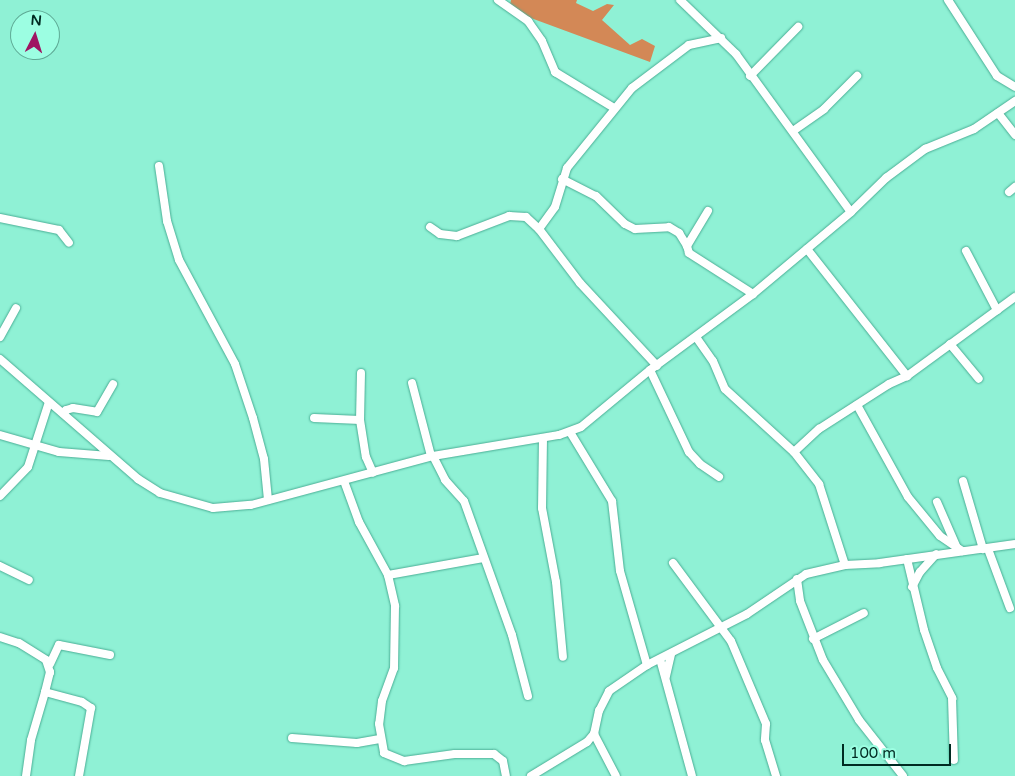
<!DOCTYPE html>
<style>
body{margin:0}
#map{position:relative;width:1015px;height:776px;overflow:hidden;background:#8ff1d5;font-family:"Varela Round",sans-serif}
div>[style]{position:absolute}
.forest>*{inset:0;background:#d38856}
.roads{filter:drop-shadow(0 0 1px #4aae95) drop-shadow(0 0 1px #4aae95)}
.street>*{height:8px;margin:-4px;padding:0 4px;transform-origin:4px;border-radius:4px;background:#fff}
span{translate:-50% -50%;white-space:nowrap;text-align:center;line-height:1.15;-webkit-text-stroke:4px #9cfee2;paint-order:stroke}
.north{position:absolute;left:10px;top:10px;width:50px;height:50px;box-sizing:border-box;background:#9cfee2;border:1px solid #5eaa95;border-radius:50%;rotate:5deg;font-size:14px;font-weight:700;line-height:20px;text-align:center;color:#002b22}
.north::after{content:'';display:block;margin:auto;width:18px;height:22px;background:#9f1562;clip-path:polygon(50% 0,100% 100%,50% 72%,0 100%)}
.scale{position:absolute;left:842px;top:744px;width:109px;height:22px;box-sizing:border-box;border:2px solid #002b22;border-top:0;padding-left:6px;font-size:15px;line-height:18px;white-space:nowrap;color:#002b22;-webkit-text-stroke:4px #9cfee2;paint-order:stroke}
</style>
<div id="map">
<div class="forest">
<div style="clip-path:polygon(511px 0,577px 0,576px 3px,593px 11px,607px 4px,614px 5px,602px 20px,630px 45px,642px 39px,655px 46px,650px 62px,520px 14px,510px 5px)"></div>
</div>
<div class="roads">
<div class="street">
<div style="left:498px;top:0;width:37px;rotate:35deg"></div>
<div style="left:528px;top:21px;width:24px;rotate:55deg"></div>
<div style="left:542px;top:41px;width:34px;rotate:67deg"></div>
<div style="left:555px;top:72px;width:69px;rotate:31.4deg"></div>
<div style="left:680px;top:0;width:78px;rotate:44deg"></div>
<div style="left:736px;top:54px;width:195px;rotate:54deg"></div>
<div style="left:948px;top:0;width:90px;rotate:57.2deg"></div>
<div style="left:997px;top:76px;width:21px;rotate:31deg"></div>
<div style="left:750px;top:76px;width:69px;rotate:-45.6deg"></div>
<div style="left:998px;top:113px;width:28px;rotate:52deg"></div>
<div style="left:793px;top:131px;width:38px;rotate:-35deg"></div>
<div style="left:824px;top:109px;width:47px;rotate:-45deg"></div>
<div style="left:159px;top:166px;width:56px;rotate:81.7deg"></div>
<div style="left:167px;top:221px;width:41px;rotate:72.9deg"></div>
<div style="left:179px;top:260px;width:118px;rotate:61.7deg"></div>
<div style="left:235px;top:364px;width:57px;rotate:71.6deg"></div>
<div style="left:253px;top:418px;width:42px;rotate:75deg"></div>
<div style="left:264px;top:459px;width:41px;rotate:84.4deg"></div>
<div style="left:562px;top:179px;width:38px;rotate:27deg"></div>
<div style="left:596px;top:196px;width:40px;rotate:44deg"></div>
<div style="left:625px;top:224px;width:11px;rotate:27deg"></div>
<div style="left:635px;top:229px;width:34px;rotate:-3deg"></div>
<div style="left:669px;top:227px;width:12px;rotate:31deg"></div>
<div style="left:679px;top:233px;width:15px;rotate:58deg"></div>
<div style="left:1009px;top:192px;width:8px;rotate:-40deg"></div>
<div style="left:708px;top:211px;width:41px;rotate:121deg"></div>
<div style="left:687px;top:246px;width:7px;rotate:74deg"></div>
<div style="left:689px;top:253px;width:76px;rotate:32.6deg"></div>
<div style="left:0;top:218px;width:60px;rotate:11.5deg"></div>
<div style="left:59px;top:230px;width:16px;rotate:52deg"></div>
<div style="left:430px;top:227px;width:12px;rotate:35deg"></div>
<div style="left:440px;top:234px;width:17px;rotate:7deg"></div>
<div style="left:457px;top:236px;width:56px;rotate:-21deg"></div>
<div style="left:509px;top:216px;width:17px;rotate:3deg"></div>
<div style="left:526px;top:217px;width:18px;rotate:43deg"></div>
<div style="left:539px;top:229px;width:68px;rotate:52.8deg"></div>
<div style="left:580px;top:283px;width:113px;rotate:47.1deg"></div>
<div style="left:539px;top:229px;width:27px;rotate:-54deg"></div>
<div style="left:555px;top:207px;width:41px;rotate:-72.9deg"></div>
<div style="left:567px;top:168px;width:103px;rotate:-50.9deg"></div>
<div style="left:632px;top:88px;width:71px;rotate:-37deg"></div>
<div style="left:689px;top:45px;width:33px;rotate:-12deg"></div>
<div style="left:807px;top:249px;width:162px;rotate:51.8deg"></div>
<div style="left:966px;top:251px;width:67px;rotate:62.3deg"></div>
<div style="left:0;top:337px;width:33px;rotate:-61deg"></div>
<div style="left:696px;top:337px;width:29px;rotate:55deg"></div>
<div style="left:713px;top:361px;width:30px;rotate:67deg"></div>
<div style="left:725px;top:389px;width:93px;rotate:42.4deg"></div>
<div style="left:794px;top:452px;width:41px;rotate:52deg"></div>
<div style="left:819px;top:484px;width:85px;rotate:72.2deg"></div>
<div style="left:950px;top:344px;width:45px;rotate:50.4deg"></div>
<div style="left:0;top:359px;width:183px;rotate:41deg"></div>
<div style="left:138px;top:479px;width:26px;rotate:32deg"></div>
<div style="left:160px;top:493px;width:55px;rotate:15.8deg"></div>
<div style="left:213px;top:508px;width:38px;rotate:-5deg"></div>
<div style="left:251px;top:505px;width:188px;rotate:-15.1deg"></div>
<div style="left:433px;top:456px;width:128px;rotate:-9.5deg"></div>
<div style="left:559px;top:435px;width:23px;rotate:-20deg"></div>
<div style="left:581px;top:427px;width:89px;rotate:-39.6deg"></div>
<div style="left:650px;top:370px;width:128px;rotate:-36.4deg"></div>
<div style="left:753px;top:294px;width:128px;rotate:-39.9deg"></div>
<div style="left:851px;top:212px;width:49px;rotate:-44.2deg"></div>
<div style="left:886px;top:178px;width:49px;rotate:-36.6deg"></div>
<div style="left:925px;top:149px;width:53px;rotate:-22.2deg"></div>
<div style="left:974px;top:129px;width:50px;rotate:-34.3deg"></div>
<div style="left:650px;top:370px;width:91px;rotate:64.6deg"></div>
<div style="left:689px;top:452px;width:16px;rotate:47deg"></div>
<div style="left:700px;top:464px;width:23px;rotate:34deg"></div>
<div style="left:361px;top:373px;width:47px;rotate:91.2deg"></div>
<div style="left:360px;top:420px;width:37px;rotate:81deg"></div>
<div style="left:366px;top:457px;width:17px;rotate:66deg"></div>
<div style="left:412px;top:383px;width:75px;rotate:75.4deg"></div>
<div style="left:857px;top:405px;width:105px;rotate:61deg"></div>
<div style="left:908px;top:497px;width:50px;rotate:50.6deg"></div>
<div style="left:940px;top:536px;width:27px;rotate:34deg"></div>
<div style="left:64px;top:414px;width:4px;rotate:-63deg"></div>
<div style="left:66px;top:410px;width:7px;rotate:-16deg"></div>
<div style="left:73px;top:408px;width:24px;rotate:9deg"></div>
<div style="left:97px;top:412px;width:32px;rotate:-60deg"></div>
<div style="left:314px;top:418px;width:46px;rotate:2.5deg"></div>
<div style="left:570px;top:432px;width:81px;rotate:58.7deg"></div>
<div style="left:612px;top:501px;width:70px;rotate:83.5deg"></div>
<div style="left:620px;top:571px;width:98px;rotate:74deg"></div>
<div style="left:0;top:435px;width:61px;rotate:16.1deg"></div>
<div style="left:59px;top:452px;width:50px;rotate:4.6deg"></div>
<div style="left:543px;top:438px;width:70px;rotate:90.8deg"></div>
<div style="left:542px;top:508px;width:75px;rotate:79.3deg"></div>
<div style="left:556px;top:582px;width:75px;rotate:84.7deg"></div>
<div style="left:794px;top:452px;width:34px;rotate:-43deg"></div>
<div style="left:819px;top:429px;width:83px;rotate:-32.7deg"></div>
<div style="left:889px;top:384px;width:20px;rotate:-24deg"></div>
<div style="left:907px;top:376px;width:134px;rotate:-36.2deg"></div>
<div style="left:433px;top:456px;width:27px;rotate:63deg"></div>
<div style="left:445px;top:480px;width:28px;rotate:48deg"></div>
<div style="left:464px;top:501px;width:142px;rotate:70.3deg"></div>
<div style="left:512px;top:635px;width:63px;rotate:75.3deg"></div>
<div style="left:344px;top:481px;width:44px;rotate:69.9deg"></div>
<div style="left:359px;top:522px;width:60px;rotate:61.3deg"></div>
<div style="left:388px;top:575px;width:32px;rotate:77deg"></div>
<div style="left:395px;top:606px;width:62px;rotate:90.9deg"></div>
<div style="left:394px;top:668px;width:35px;rotate:110deg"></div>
<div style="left:382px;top:701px;width:23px;rotate:97deg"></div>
<div style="left:379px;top:724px;width:29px;rotate:80deg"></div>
<div style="left:384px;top:753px;width:22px;rotate:22deg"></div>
<div style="left:404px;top:761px;width:51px;rotate:-7.8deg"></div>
<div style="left:455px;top:754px;width:39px"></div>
<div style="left:494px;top:754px;width:11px;rotate:38deg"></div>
<div style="left:503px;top:761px;width:15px;rotate:79deg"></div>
<div style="left:963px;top:481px;width:71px;rotate:73.6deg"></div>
<div style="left:0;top:496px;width:40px;rotate:-46deg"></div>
<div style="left:28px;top:467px;width:68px;rotate:-72.1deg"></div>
<div style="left:937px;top:502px;width:50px;rotate:66.5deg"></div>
<div style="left:988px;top:549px;width:63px;rotate:69.6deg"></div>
<div style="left:907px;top:559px;width:73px;rotate:76.5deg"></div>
<div style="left:924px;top:630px;width:40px;rotate:71.1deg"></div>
<div style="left:937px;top:668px;width:34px;rotate:63deg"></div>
<div style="left:952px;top:698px;width:62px;rotate:88.2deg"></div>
<div style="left:673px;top:563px;width:97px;rotate:53.4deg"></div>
<div style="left:731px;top:641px;width:90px;rotate:67.1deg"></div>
<div style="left:766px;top:724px;width:16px;rotate:94deg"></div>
<div style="left:765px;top:740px;width:38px;rotate:73deg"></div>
<div style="left:0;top:566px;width:32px;rotate:26deg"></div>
<div style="left:388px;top:575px;width:97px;rotate:-10.1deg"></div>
<div style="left:797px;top:579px;width:22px;rotate:82deg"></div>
<div style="left:800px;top:601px;width:63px;rotate:68.7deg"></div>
<div style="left:823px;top:660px;width:70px;rotate:59deg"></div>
<div style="left:859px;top:720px;width:71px;rotate:51.8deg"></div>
<div style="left:912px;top:587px;width:17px;rotate:-62deg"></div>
<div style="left:920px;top:572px;width:24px;rotate:-48deg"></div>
<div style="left:0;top:637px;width:20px;rotate:18deg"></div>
<div style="left:19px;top:643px;width:32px;rotate:32deg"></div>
<div style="left:46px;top:660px;width:13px;rotate:72deg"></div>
<div style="left:50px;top:672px;width:21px;rotate:104deg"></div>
<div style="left:45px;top:692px;width:38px;rotate:15deg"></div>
<div style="left:82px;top:702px;width:11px;rotate:34deg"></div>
<div style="left:91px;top:708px;width:69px;rotate:100deg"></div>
<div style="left:813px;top:639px;width:57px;rotate:-27deg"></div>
<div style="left:660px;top:659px;width:121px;rotate:74.7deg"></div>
<div style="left:50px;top:664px;width:21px;rotate:-65deg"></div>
<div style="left:59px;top:645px;width:52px;rotate:11.1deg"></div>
<div style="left:666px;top:676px;width:23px;rotate:-77deg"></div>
<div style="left:594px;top:734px;width:47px;rotate:62.4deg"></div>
<div style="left:292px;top:738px;width:65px;rotate:4.4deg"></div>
<div style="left:357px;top:743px;width:23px;rotate:-10deg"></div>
<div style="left:26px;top:776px;width:36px;rotate:-82deg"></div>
<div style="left:31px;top:740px;width:50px;rotate:-73.7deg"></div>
<div style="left:531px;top:776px;width:66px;rotate:-31.3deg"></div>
<div style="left:587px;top:742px;width:11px;rotate:-49deg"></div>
<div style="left:594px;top:734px;width:24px;rotate:-78deg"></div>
<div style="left:599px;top:711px;width:22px;rotate:-63deg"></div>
<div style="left:609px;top:691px;width:46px;rotate:-34.4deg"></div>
<div style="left:647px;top:665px;width:112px;rotate:-27deg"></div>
<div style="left:747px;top:614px;width:71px;rotate:-34.1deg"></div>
<div style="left:806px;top:574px;width:40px;rotate:-13deg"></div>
<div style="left:845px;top:565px;width:35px;rotate:-3deg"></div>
<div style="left:880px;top:563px;width:136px;rotate:-8deg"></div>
</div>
</div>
<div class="north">N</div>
<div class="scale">100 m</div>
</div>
